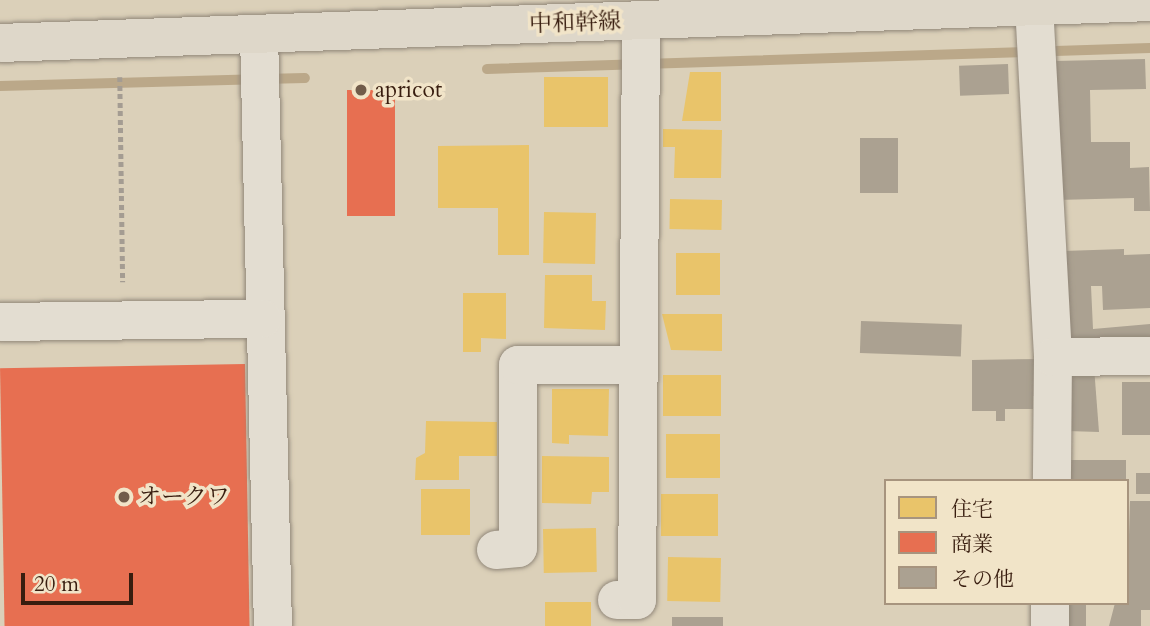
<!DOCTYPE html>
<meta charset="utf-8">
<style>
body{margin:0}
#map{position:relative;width:1150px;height:626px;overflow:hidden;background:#dbd0b9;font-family:Cardo,"Noto Serif JP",serif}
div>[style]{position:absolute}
.homes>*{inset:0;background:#e9c46a;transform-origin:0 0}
.shops>*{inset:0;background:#e76f51;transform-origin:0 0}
.stream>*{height:10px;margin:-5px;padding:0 5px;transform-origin:5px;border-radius:5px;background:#bba889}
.building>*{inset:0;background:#aba191;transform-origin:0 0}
.path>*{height:4.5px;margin-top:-2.25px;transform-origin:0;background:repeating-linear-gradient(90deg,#a49c92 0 5px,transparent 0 8.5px)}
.roads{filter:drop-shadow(0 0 2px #918779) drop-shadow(0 0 2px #918779)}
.minor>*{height:38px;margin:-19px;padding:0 19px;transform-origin:19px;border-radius:19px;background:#e3ddd1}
.major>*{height:38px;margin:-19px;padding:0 19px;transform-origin:19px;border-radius:19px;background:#ded7c9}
.dots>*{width:19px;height:19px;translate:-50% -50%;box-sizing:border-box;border:4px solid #f1e4c8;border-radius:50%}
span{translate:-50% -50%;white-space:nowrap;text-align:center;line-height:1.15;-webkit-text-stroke:7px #f1e4c8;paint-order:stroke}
.street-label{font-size:23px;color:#381d0f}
.poi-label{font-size:23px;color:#381d0f}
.left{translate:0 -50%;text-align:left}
.legend{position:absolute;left:884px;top:479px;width:245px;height:126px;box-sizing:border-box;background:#f1e4c8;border:2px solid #a7947e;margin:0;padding:9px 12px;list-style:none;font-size:21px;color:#381d0f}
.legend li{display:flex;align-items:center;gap:14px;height:35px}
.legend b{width:35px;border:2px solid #a7947e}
.scale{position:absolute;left:21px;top:573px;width:112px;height:32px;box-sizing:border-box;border:4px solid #381d0f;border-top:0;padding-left:9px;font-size:21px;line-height:24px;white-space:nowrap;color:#381d0f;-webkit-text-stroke:5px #f1e4c8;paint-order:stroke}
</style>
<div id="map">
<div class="homes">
<div style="clip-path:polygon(690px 72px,721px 72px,721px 121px,682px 121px)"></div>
<div style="left:544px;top:77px;width:64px;height:50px"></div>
<div style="clip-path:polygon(663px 129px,722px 130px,721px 178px,674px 178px,675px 147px,663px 147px)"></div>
<div style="clip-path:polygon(529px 145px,529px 255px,498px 255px,498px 208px,438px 208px,438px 146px)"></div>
<div style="left:670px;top:199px;width:52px;height:30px;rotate:1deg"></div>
<div style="left:544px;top:212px;width:52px;height:51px;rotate:1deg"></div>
<div style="left:676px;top:253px;width:44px;height:42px"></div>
<div style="clip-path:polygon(545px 275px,592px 275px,592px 301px,606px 301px,605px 330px,544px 328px)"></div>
<div style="clip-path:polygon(463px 293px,506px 293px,506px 339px,481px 338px,481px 352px,463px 352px)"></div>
<div style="clip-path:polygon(662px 314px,722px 314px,722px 351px,671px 350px)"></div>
<div style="left:663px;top:375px;width:58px;height:41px"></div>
<div style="clip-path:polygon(552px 389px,609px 389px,608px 436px,569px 435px,569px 444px,552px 443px)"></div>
<div style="clip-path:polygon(426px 421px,497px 422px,497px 456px,459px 456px,459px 480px,415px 480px,416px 458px,425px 453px)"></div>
<div style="left:666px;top:434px;width:54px;height:44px"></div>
<div style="clip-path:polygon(542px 456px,609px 457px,609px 492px,592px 492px,591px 504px,542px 503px)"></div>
<div style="left:421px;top:489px;width:49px;height:46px"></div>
<div style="left:661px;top:494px;width:57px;height:42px"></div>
<div style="left:596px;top:528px;width:44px;height:53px;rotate:89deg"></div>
<div style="left:668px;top:557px;width:53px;height:44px;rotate:1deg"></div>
<div style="left:545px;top:602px;width:46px;height:24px"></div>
</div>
<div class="shops">
<div style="left:347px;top:90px;width:48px;height:126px"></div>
<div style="left:245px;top:364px;width:262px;height:245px;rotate:89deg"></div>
</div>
<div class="stream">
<div style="left:487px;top:69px;width:663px;rotate:-1.81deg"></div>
<div style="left:0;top:86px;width:305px;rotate:-1.5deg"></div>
</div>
<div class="building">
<div style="clip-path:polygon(1145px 59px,1146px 89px,1090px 90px,1091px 142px,1130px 142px,1130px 168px,1149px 167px,1150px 211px,1134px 211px,1134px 198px,1057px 200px,1055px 61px)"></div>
<div style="left:1008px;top:64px;width:30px;height:49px;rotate:88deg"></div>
<div style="left:898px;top:138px;width:55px;height:38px;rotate:90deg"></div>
<div style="clip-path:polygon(1124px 249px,1124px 255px,1150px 254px,1150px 308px,1103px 310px,1102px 286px,1091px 286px,1093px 329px,1150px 324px,1150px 343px,1068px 342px,1063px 251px)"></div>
<div style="left:861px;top:321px;width:101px;height:32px;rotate:2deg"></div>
<div style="clip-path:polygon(1041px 359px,1041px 396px,1033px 396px,1033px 409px,1005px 409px,1005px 421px,996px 421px,996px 411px,972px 411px,972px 360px)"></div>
<div style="clip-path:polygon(1068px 367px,1094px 367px,1099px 432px,1067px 431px)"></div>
<div style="left:1122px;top:382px;width:28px;height:53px"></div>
<div style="left:1126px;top:460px;width:21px;height:61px;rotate:90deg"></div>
<div style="left:1136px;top:473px;width:14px;height:21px"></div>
<div style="clip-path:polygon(1130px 501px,1150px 501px,1150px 610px,1141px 610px,1141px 626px,1109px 626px,1115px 603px,1127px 603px)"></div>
<div style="left:1066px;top:603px;width:20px;height:23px"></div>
<div style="left:672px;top:617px;width:51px;height:9px"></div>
</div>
<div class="path">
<div style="left:120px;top:77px;width:205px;rotate:89.2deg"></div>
</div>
<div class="roads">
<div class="minor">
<div style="left:1034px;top:5px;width:353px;rotate:86.9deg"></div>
<div style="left:1053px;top:357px;width:124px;rotate:90.5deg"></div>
<div style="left:259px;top:34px;width:592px;rotate:88.65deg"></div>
<div style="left:0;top:322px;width:262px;rotate:-0.7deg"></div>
<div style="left:1053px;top:357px;width:97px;rotate:-0.6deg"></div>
<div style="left:496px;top:550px;width:22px;rotate:-5deg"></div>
<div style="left:518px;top:548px;width:183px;rotate:-90deg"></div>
<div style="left:518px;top:365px;width:121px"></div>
<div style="left:617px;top:600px;width:20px"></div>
<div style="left:637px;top:600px;width:580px;rotate:-89.6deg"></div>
<div style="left:1050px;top:626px;width:23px;rotate:-90deg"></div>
</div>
<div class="major">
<div style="left:0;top:43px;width:1151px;rotate:-2.04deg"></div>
</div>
</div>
<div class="dots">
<div style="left:361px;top:90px;background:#715c4a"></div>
<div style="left:124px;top:497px;background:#715c4a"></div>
</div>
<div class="street-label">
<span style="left:575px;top:23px;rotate:-2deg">中和幹線</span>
</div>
<div class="poi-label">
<span class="left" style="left:375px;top:90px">apricot</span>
<span class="left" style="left:138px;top:497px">オークワ</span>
</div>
<ul class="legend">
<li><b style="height:19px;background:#e9c46a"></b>住宅</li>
<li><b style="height:19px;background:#e76f51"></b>商業</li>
<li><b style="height:19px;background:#aba191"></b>その他</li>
</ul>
<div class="scale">20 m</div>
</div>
